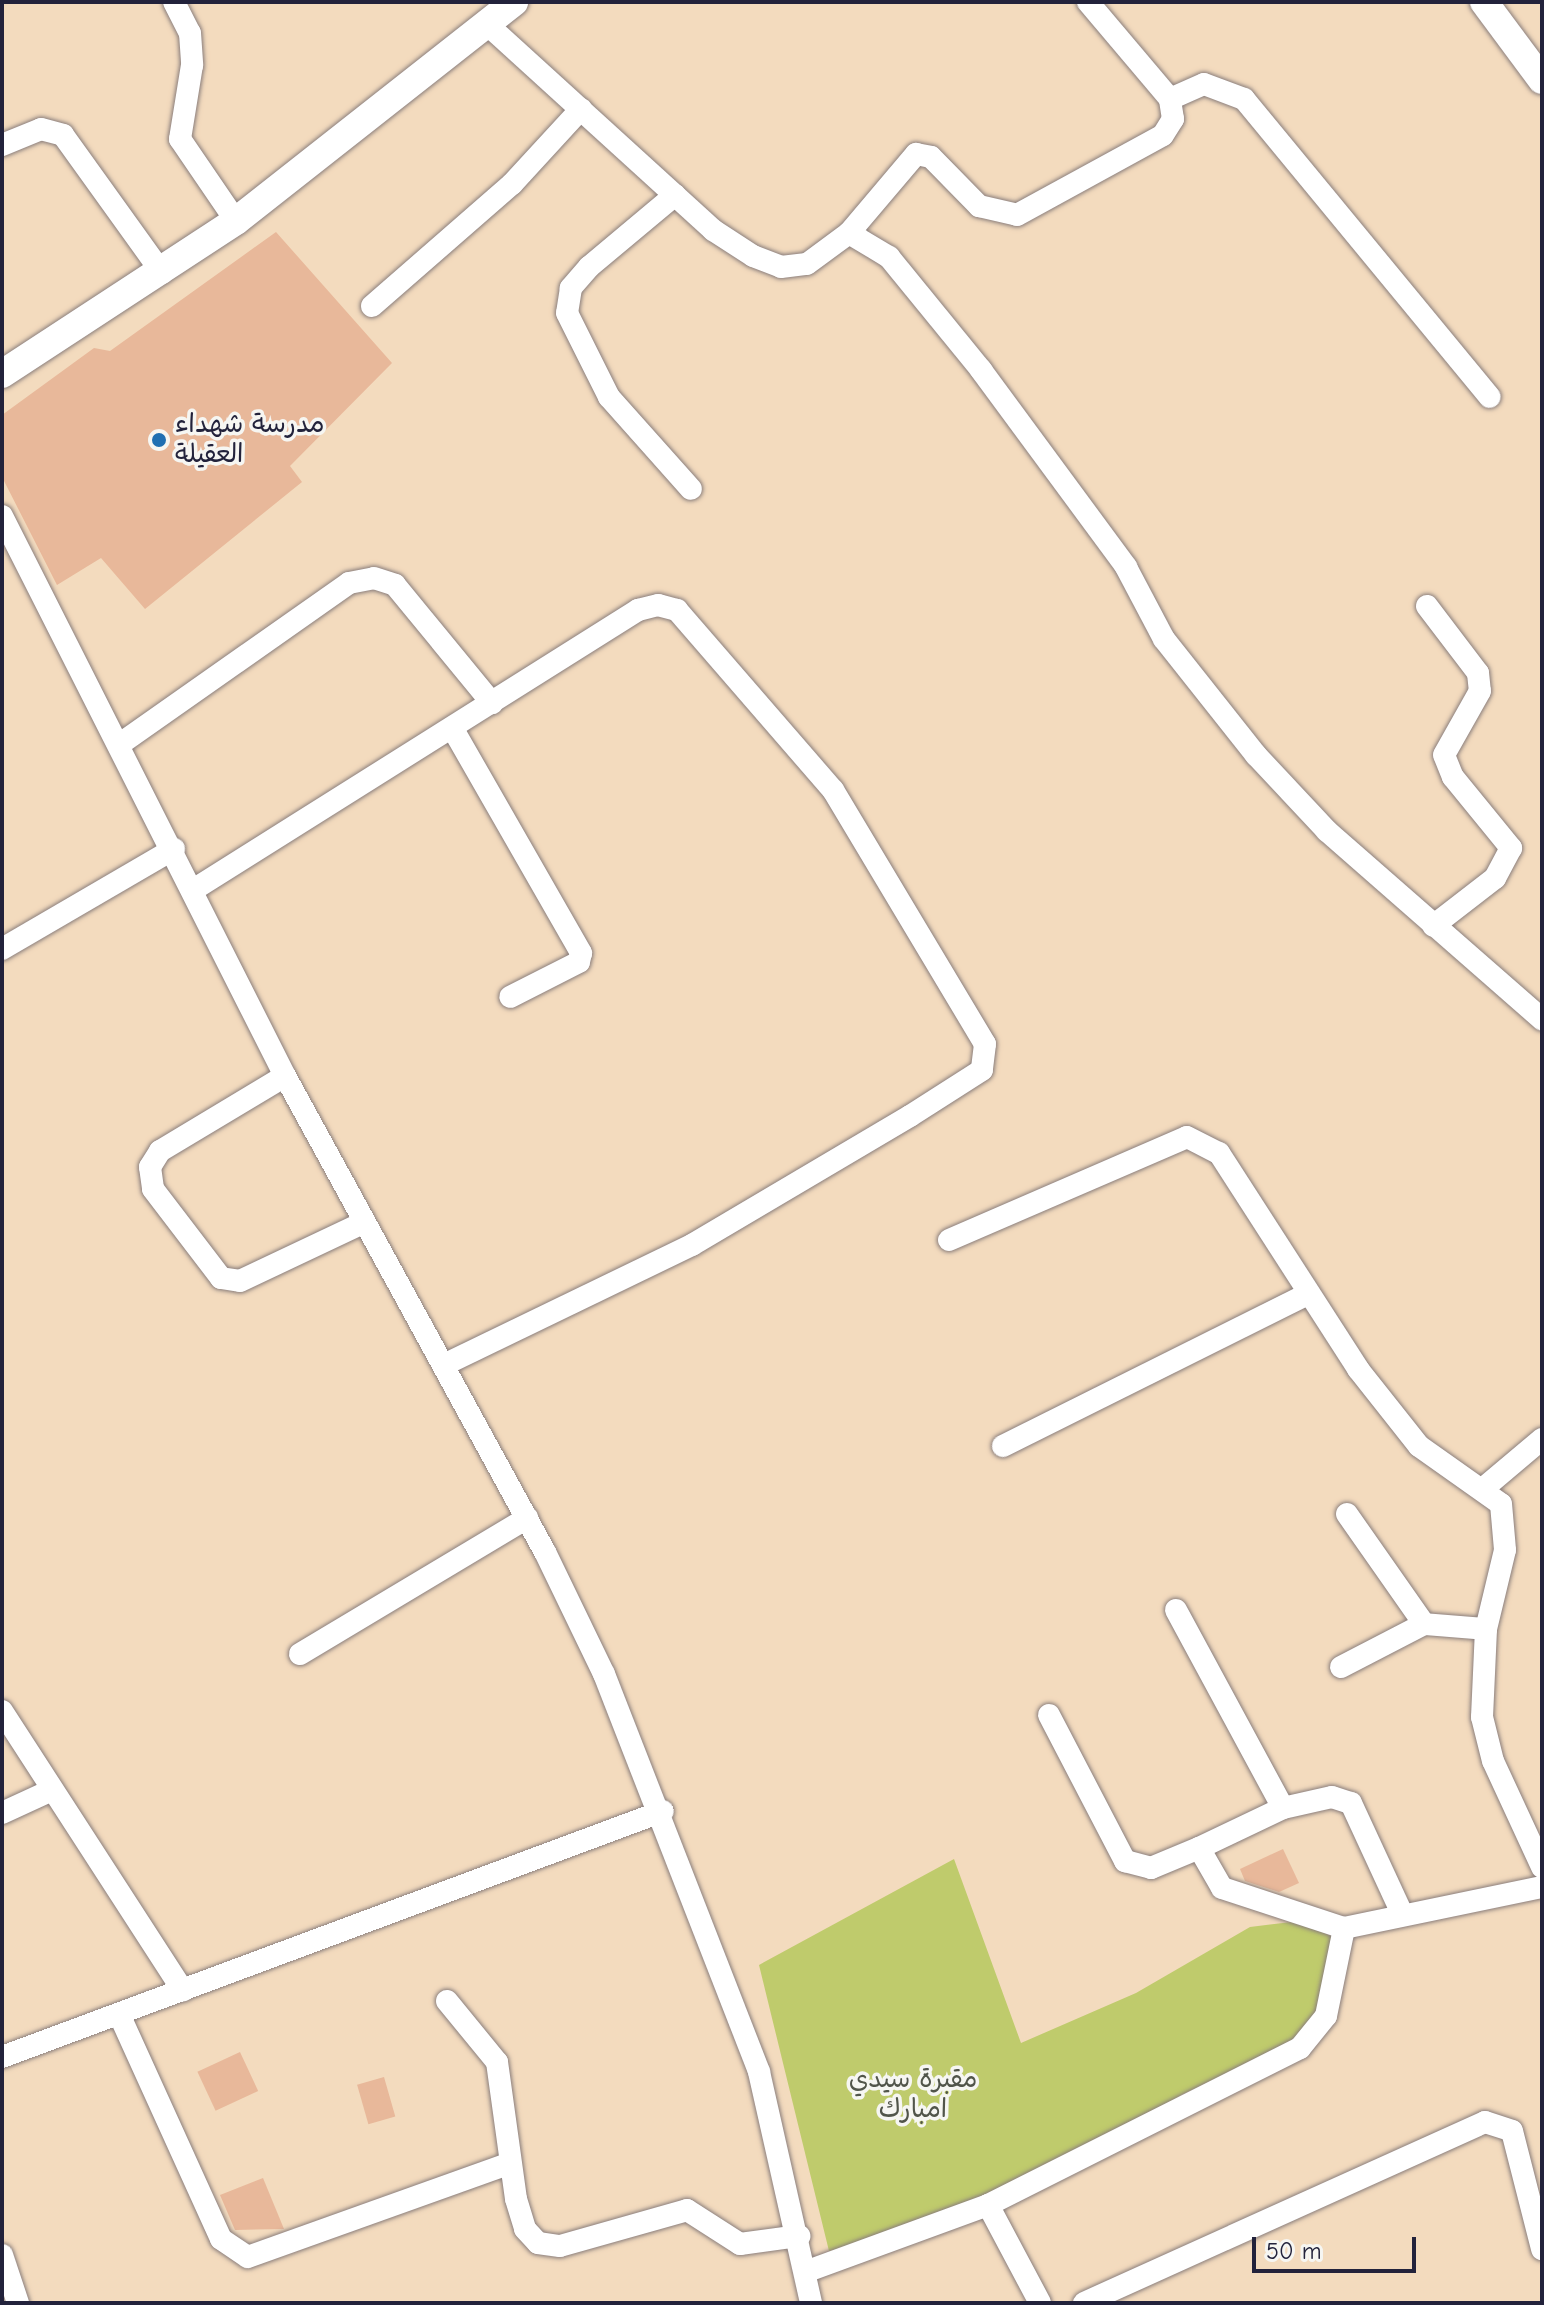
<!DOCTYPE html>
<meta charset="utf-8">
<style>
body{margin:0}
#map{position:relative;width:1544px;height:2305px;overflow:hidden;background:#f3dbbe;font-family:"Comic Neue","Playpen Sans Arabic",sans-serif}
div>[style]{position:absolute}
.green>*{inset:0;background:#bfcb6c}
.building>*{inset:0;background:#e8b89a;transform-origin:0 0}
.roads{filter:drop-shadow(0 0 2px #8a7e7c) drop-shadow(0 0 2px #8a7e7c)}
.minor>*{height:22px;margin:-11px;padding:0 11px;transform-origin:11px;border-radius:11px;background:#fff}
.tertiary>*{height:28px;margin:-14px;padding:0 14px;transform-origin:14px;border-radius:14px;background:#fff}
.dots>*{width:22px;height:22px;translate:-50% -50%;box-sizing:border-box;border:4px solid #f6f6f2;border-radius:50%}
span{translate:-50% -50%;white-space:nowrap;text-align:center;line-height:1.15;-webkit-text-stroke:7px #f6f6f2;paint-order:stroke}
.poi-label{font-size:26px;color:#22223b}
.left{translate:0 -50%;text-align:left}
.park-label{font-size:26px;color:#51554a}
.frame{position:absolute;inset:0;border:4px solid #22223b;pointer-events:none}
.scale{position:absolute;left:1252px;top:2237px;width:164px;height:36px;box-sizing:border-box;border:4px solid #22223b;border-top:0;padding-left:10px;font-size:24px;line-height:28px;white-space:nowrap;color:#22223b;-webkit-text-stroke:6px #f6f6f2;paint-order:stroke}
</style>
<div id="map">
<div class="green">
<div style="clip-path:polygon(954px 1859px,1021px 2043px,1136px 1993px,1250px 1927px,1300px 1921px,1345px 1943px,1315px 2033px,1181px 2095px,1128px 2131px,894px 2236px,829px 2251px,759px 1965px)"></div>
</div>
<div class="building">
<div style="clip-path:polygon(276px 232px,392px 363px,290px 466px,302px 482px,145px 609px,101px 558px,57px 585px,2px 477px,2px 415px,94px 348px,110px 351px)"></div>
<div style="clip-path:polygon(1283px 1849px,1299px 1883px,1279px 1892px,1245px 1881px,1240px 1869px)"></div>
<div style="left:240px;top:2052px;width:43px;height:47px;rotate:65deg"></div>
<div style="left:384px;top:2077px;width:41px;height:28px;rotate:74deg"></div>
<div style="clip-path:polygon(263px 2178px,284px 2229px,235px 2230px,220px 2195px)"></div>
</div>
<div class="roads">
<div class="minor">
<div style="left:174px;top:2px;width:35px;rotate:63deg"></div>
<div style="left:190px;top:33px;width:32px;rotate:86deg"></div>
<div style="left:192px;top:65px;width:75px;rotate:99.2deg"></div>
<div style="left:180px;top:139px;width:99px;rotate:55.7deg"></div>
<div style="left:489px;top:26px;width:303px;rotate:42.3deg"></div>
<div style="left:713px;top:230px;width:48px;rotate:33deg"></div>
<div style="left:753px;top:256px;width:30px;rotate:21deg"></div>
<div style="left:781px;top:267px;width:26px;rotate:-7deg"></div>
<div style="left:807px;top:264px;width:52px;rotate:-36.4deg"></div>
<div style="left:849px;top:233px;width:47px;rotate:31deg"></div>
<div style="left:889px;top:257px;width:146px;rotate:50.8deg"></div>
<div style="left:981px;top:370px;width:245px;rotate:53.6deg"></div>
<div style="left:1126px;top:567px;width:81px;rotate:62.2deg"></div>
<div style="left:1164px;top:639px;width:148px;rotate:51.6deg"></div>
<div style="left:1256px;top:755px;width:104px;rotate:46.9deg"></div>
<div style="left:1327px;top:831px;width:286px;rotate:41.2deg"></div>
<div style="left:1170px;top:99px;width:37px;rotate:-24deg"></div>
<div style="left:1204px;top:84px;width:43px;rotate:20.6deg"></div>
<div style="left:1244px;top:99px;width:386px;rotate:50.5deg"></div>
<div style="left:2px;top:145px;width:42px;rotate:-22.3deg"></div>
<div style="left:41px;top:129px;width:23px;rotate:15deg"></div>
<div style="left:63px;top:135px;width:170px;rotate:54.3deg"></div>
<div style="left:675px;top:195px;width:112px;rotate:140.1deg"></div>
<div style="left:589px;top:267px;width:28px;rotate:131deg"></div>
<div style="left:571px;top:288px;width:25px;rotate:99deg"></div>
<div style="left:567px;top:313px;width:94px;rotate:63.4deg"></div>
<div style="left:609px;top:397px;width:123px;rotate:48.3deg"></div>
<div style="left:849px;top:233px;width:104px;rotate:-49.7deg"></div>
<div style="left:916px;top:154px;width:15px;rotate:11deg"></div>
<div style="left:931px;top:157px;width:69px;rotate:45.6deg"></div>
<div style="left:979px;top:206px;width:39px;rotate:13deg"></div>
<div style="left:1017px;top:215px;width:166px;rotate:-28.7deg"></div>
<div style="left:1163px;top:135px;width:19px;rotate:-58deg"></div>
<div style="left:1173px;top:119px;width:20px;rotate:-99deg"></div>
<div style="left:1170px;top:99px;width:127px;rotate:-130.2deg"></div>
<div style="left:372px;top:306px;width:186px;rotate:-41.1deg"></div>
<div style="left:512px;top:184px;width:102px;rotate:-47.4deg"></div>
<div style="left:2px;top:516px;width:627px;rotate:63.19deg"></div>
<div style="left:285px;top:1076px;width:542px;rotate:61.36deg"></div>
<div style="left:545px;top:1552px;width:136px;rotate:64.2deg"></div>
<div style="left:604px;top:1674px;width:427px;rotate:68.7deg"></div>
<div style="left:759px;top:2072px;width:237px;rotate:77.3deg"></div>
<div style="left:1427px;top:606px;width:84px;rotate:52.7deg"></div>
<div style="left:1478px;top:673px;width:18px;rotate:84deg"></div>
<div style="left:1480px;top:691px;width:73px;rotate:119.4deg"></div>
<div style="left:1444px;top:755px;width:24px;rotate:68deg"></div>
<div style="left:1453px;top:777px;width:92px;rotate:50.8deg"></div>
<div style="left:1511px;top:848px;width:34px;rotate:118deg"></div>
<div style="left:1495px;top:878px;width:78px;rotate:142.3deg"></div>
<div style="left:454px;top:731px;width:256px;rotate:60.2deg"></div>
<div style="left:581px;top:953px;width:9px;rotate:103deg"></div>
<div style="left:579px;top:962px;width:77px;rotate:153.1deg"></div>
<div style="left:120px;top:744px;width:280px;rotate:-35.1deg"></div>
<div style="left:349px;top:583px;width:25px;rotate:-11deg"></div>
<div style="left:374px;top:578px;width:22px;rotate:18deg"></div>
<div style="left:395px;top:585px;width:153px;rotate:50.6deg"></div>
<div style="left:193px;top:890px;width:526px;rotate:-32.18deg"></div>
<div style="left:638px;top:610px;width:21px;rotate:-14deg"></div>
<div style="left:658px;top:605px;width:20px;rotate:15deg"></div>
<div style="left:677px;top:610px;width:238px;rotate:49.1deg"></div>
<div style="left:833px;top:790px;width:296px;rotate:59.1deg"></div>
<div style="left:985px;top:1044px;width:26px;rotate:97deg"></div>
<div style="left:982px;top:1070px;width:85px;rotate:147.4deg"></div>
<div style="left:910px;top:1116px;width:253px;rotate:149.4deg"></div>
<div style="left:692px;top:1245px;width:276px;rotate:154.2deg"></div>
<div style="left:2px;top:949px;width:199px;rotate:-30.2deg"></div>
<div style="left:285px;top:1076px;width:146px;rotate:149deg"></div>
<div style="left:160px;top:1151px;width:19px;rotate:122deg"></div>
<div style="left:150px;top:1167px;width:22px;rotate:82deg"></div>
<div style="left:153px;top:1189px;width:112px;rotate:52.6deg"></div>
<div style="left:221px;top:1278px;width:19px;rotate:9deg"></div>
<div style="left:240px;top:1281px;width:138px;rotate:-25.3deg"></div>
<div style="left:949px;top:1240px;width:259px;rotate:-23.4deg"></div>
<div style="left:1187px;top:1137px;width:36px;rotate:27deg"></div>
<div style="left:1219px;top:1153px;width:257px;rotate:57.2deg"></div>
<div style="left:1358px;top:1369px;width:98px;rotate:51.6deg"></div>
<div style="left:1419px;top:1446px;width:100px;rotate:35.3deg"></div>
<div style="left:1501px;top:1504px;width:46px;rotate:85deg"></div>
<div style="left:1505px;top:1550px;width:81px;rotate:103.5deg"></div>
<div style="left:1486px;top:1629px;width:88px;rotate:92.6deg"></div>
<div style="left:1482px;top:1717px;width:45px;rotate:76deg"></div>
<div style="left:1493px;top:1761px;width:117px;rotate:65.2deg"></div>
<div style="left:1003px;top:1446px;width:341px;rotate:-26.5deg"></div>
<div style="left:1485px;top:1487px;width:75px;rotate:-40.1deg"></div>
<div style="left:1347px;top:1514px;width:134px;rotate:55deg"></div>
<div style="left:1176px;top:1610px;width:225px;rotate:61.6deg"></div>
<div style="left:1283px;top:1808px;width:93px;rotate:154.5deg"></div>
<div style="left:300px;top:1654px;width:265px;rotate:-30.9deg"></div>
<div style="left:1341px;top:1667px;width:93px;rotate:-27.4deg"></div>
<div style="left:1424px;top:1624px;width:62px;rotate:4.6deg"></div>
<div style="left:2px;top:1711px;width:333px;rotate:57.1deg"></div>
<div style="left:1049px;top:1715px;width:165px;rotate:62.5deg"></div>
<div style="left:1125px;top:1861px;width:27px;rotate:15deg"></div>
<div style="left:1151px;top:1868px;width:52px;rotate:-22.6deg"></div>
<div style="left:1199px;top:1848px;width:46px;rotate:60.1deg"></div>
<div style="left:1222px;top:1888px;width:128px;rotate:18.2deg"></div>
<div style="left:1283px;top:1808px;width:50px;rotate:-12.7deg"></div>
<div style="left:1332px;top:1797px;width:20px;rotate:18deg"></div>
<div style="left:1351px;top:1803px;width:119px;rotate:65.2deg"></div>
<div style="left:2px;top:1813px;width:55px;rotate:-24.7deg"></div>
<div style="left:447px;top:2001px;width:79px;rotate:50.7deg"></div>
<div style="left:497px;top:2062px;width:138px;rotate:82.1deg"></div>
<div style="left:516px;top:2199px;width:31px;rotate:73deg"></div>
<div style="left:525px;top:2229px;width:19px;rotate:47deg"></div>
<div style="left:538px;top:2243px;width:22px;rotate:8deg"></div>
<div style="left:560px;top:2246px;width:132px;rotate:-15.8deg"></div>
<div style="left:687px;top:2210px;width:63px;rotate:32.7deg"></div>
<div style="left:740px;top:2244px;width:60px;rotate:-7.7deg"></div>
<div style="left:119px;top:2014px;width:247px;rotate:65.6deg"></div>
<div style="left:221px;top:2239px;width:32px;rotate:34deg"></div>
<div style="left:248px;top:2257px;width:278px;rotate:-19.7deg"></div>
<div style="left:2px;top:2057px;width:705px;rotate:-20.41deg"></div>
<div style="left:988px;top:2205px;width:111px;rotate:62deg"></div>
<div style="left:2px;top:2255px;width:51px;rotate:71.6deg"></div>
<div style="left:805px;top:2272px;width:195px;rotate:-20.1deg"></div>
<div style="left:988px;top:2205px;width:349px;rotate:-26.7deg"></div>
<div style="left:1300px;top:2048px;width:41px;rotate:-50.9deg"></div>
<div style="left:1326px;top:2016px;width:90px;rotate:-78.4deg"></div>
<div style="left:1344px;top:1928px;width:202px;rotate:-11.7deg"></div>
<div style="left:1084px;top:2303px;width:440px;rotate:-24.3deg"></div>
<div style="left:1485px;top:2122px;width:28px;rotate:18deg"></div>
<div style="left:1512px;top:2131px;width:122px;rotate:75.7deg"></div>
</div>
<div class="tertiary">
<div style="left:1484px;top:2px;width:97px;rotate:53.4deg"></div>
<div style="left:2px;top:374px;width:280px;rotate:-33.2deg"></div>
<div style="left:236px;top:221px;width:354px;rotate:-38.2deg"></div>
</div>
</div>
<div class="dots">
<div style="left:159px;top:440px;background:#1f6fb2"></div>
</div>
<div class="poi-label">
<span class="left" style="left:175px;top:440px">مدرسة شهداء<br>العقيلة</span>
</div>
<div class="park-label">
<span style="left:913px;top:2095px">مقبرة سيدي<br>امبارك</span>
</div>
<div class="frame"></div>
<div class="scale">50 m</div>
</div>
